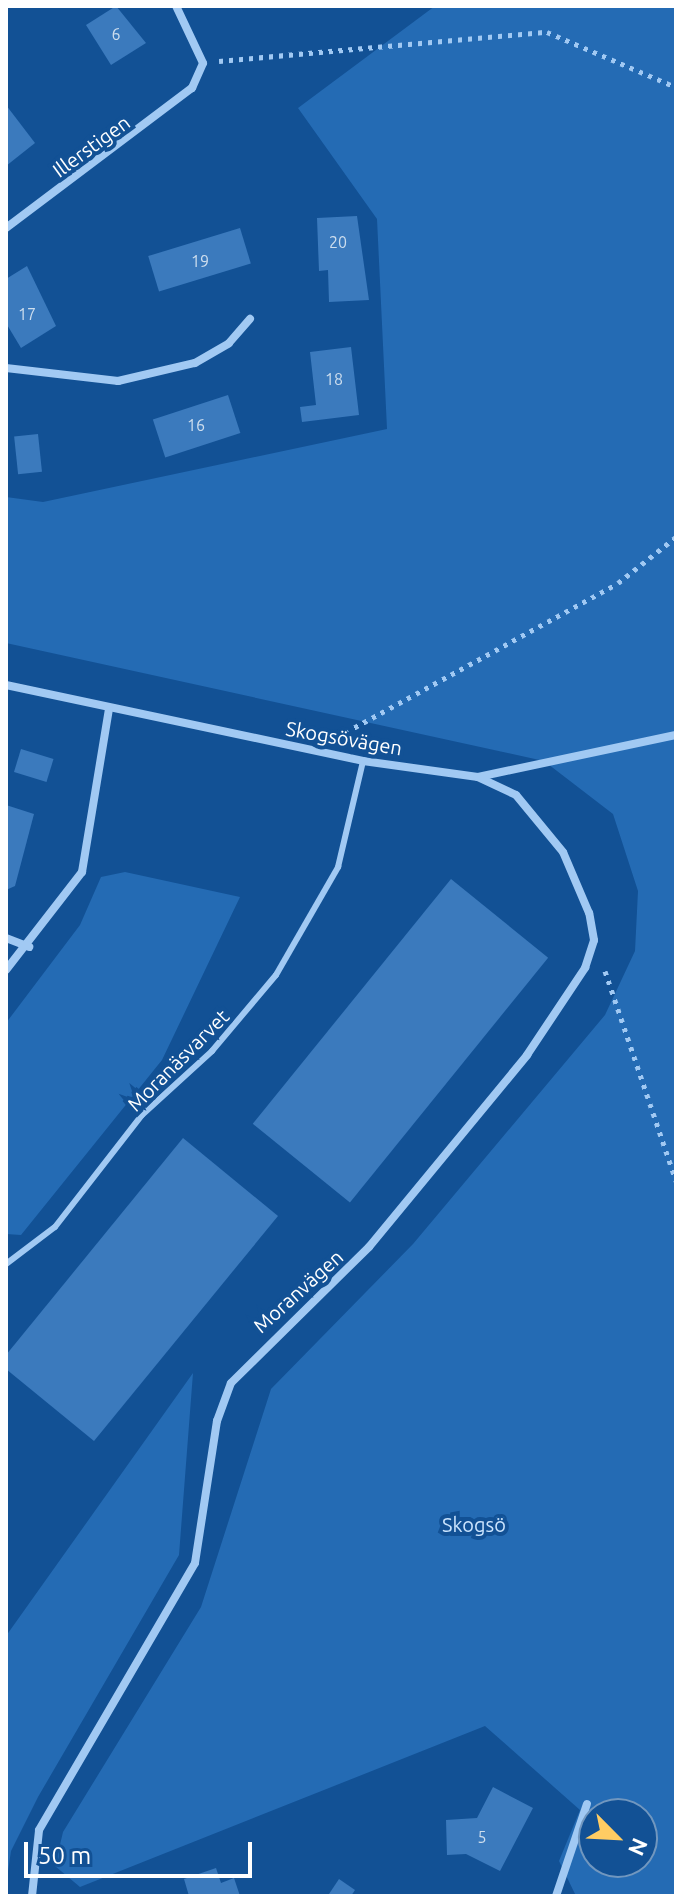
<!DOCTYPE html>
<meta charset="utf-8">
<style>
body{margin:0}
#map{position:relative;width:682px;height:1902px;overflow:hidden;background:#125195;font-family:Ubuntu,sans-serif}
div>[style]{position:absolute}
.green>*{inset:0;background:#246bb4}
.building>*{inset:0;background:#3b7abd;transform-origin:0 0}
.path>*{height:5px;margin-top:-2.5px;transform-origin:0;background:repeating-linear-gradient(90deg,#a1c9f3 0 4px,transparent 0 10px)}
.service>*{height:6px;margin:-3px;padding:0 3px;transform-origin:3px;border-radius:3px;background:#a1c9f3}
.minor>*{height:8px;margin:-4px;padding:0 4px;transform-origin:4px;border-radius:4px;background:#a1c9f3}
span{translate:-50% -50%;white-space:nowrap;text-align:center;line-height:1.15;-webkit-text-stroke:8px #125195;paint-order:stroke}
.number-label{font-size:16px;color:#cedeee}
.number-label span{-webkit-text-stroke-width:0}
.street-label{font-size:20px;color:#fff}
.park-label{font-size:20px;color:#c9e3fd}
.frame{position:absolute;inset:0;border:8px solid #fff;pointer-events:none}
.north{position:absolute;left:578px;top:1798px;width:80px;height:80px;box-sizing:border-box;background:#125195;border:2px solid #7197bf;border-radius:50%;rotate:114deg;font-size:22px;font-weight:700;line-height:32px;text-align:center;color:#fff}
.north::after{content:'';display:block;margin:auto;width:28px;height:36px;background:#ffcc63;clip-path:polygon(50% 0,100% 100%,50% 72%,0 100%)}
.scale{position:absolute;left:24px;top:1842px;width:228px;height:36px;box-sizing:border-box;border:4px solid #fff;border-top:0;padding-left:10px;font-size:24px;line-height:28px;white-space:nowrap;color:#fff;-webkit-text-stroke:6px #125195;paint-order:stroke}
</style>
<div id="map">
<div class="green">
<div style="clip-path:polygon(evenodd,435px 6px,676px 6px,676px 1896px,576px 1896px,559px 1861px,580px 1810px,485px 1726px,80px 1887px,55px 1866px,63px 1832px,201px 1607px,271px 1389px,413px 1244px,605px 1015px,635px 951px,638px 891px,613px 814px,544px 761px,6px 643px,6px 497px,43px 502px,387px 429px,377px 219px,298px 108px,435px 6px,594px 1814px,642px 1814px,642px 1862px,594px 1862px,594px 1814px)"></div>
<div style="clip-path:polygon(125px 872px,240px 897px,162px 1060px,21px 1235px,6px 1234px,6px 1023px,80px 925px,101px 877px)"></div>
<div style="clip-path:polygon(193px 1373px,179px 1555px,38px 1797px,11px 1851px,6px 1885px,6px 1636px)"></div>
</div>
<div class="building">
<div style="clip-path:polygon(116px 6px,146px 43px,111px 65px,86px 25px)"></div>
<div style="clip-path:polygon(6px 105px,35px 143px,6px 166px)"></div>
<div style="clip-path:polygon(357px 216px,369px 300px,329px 302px,328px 270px,319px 271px,317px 218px)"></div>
<div style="left:240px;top:228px;width:37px;height:96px;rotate:73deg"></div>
<div style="clip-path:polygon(27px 266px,56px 326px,21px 348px,6px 323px,6px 279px)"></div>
<div style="clip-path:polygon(351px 347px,359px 415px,302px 422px,300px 407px,316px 405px,310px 352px)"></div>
<div style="left:228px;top:395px;width:40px;height:79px;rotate:72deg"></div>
<div style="left:38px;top:434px;width:38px;height:24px;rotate:84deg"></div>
<div style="left:21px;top:749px;width:34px;height:24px;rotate:17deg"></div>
<div style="clip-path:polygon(6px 805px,34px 814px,15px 886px,6px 890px)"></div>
<div style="left:451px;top:879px;width:125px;height:315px;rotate:39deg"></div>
<div style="clip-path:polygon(183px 1138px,278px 1216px,94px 1441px,6px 1369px,6px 1355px)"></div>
<div style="clip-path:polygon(493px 1787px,533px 1808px,500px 1871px,466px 1854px,447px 1855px,446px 1820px,477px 1818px)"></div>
<div style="clip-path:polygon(216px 1868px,221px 1883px,234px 1878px,240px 1896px,189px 1896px,184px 1879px)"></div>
<div style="clip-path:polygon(339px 1879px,355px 1890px,351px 1896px,329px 1894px)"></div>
</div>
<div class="path">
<div style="left:219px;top:61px;width:329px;rotate:-5.1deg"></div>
<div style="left:547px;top:32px;width:140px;rotate:23.1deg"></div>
<div style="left:337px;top:737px;width:320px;rotate:-28.7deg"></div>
<div style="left:618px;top:583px;width:74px;rotate:-38.4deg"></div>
<div style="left:605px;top:971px;width:222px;rotate:71.3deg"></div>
</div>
<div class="service">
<div style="left:6px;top:1264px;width:61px;rotate:-37.1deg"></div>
<div style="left:55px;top:1227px;width:142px;rotate:-52.2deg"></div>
<div style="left:142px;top:1115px;width:95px;rotate:-42.4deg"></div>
<div style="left:212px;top:1051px;width:99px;rotate:-49.9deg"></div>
<div style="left:276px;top:975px;width:125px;rotate:-60.1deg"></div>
<div style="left:338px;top:867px;width:109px;rotate:-76.7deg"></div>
</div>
<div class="minor">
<div style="left:6px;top:228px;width:233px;rotate:-37deg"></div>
<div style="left:192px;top:88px;width:27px;rotate:-66deg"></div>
<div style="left:203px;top:63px;width:63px;rotate:-115.3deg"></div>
<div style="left:6px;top:368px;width:113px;rotate:6.6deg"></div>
<div style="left:118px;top:381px;width:79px;rotate:-13.2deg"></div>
<div style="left:195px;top:363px;width:39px;rotate:-30deg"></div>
<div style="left:229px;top:343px;width:32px;rotate:-49deg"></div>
<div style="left:6px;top:685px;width:365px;rotate:12deg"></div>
<div style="left:363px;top:761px;width:116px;rotate:7.9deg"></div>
<div style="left:478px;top:777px;width:202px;rotate:-12deg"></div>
<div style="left:6px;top:938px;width:25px;rotate:21deg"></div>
<div style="left:6px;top:970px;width:124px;rotate:-52.2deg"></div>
<div style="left:82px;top:872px;width:165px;rotate:-80.6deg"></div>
<div style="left:32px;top:1896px;width:66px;rotate:-83.9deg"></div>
<div style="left:39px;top:1830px;width:309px;rotate:-59.7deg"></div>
<div style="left:195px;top:1563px;width:144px;rotate:-81.2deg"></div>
<div style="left:217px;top:1421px;width:40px;rotate:-69.8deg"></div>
<div style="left:231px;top:1383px;width:194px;rotate:-44.6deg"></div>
<div style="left:369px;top:1247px;width:249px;rotate:-50.5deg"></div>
<div style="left:527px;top:1055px;width:105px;rotate:-56.3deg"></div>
<div style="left:585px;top:968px;width:29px;rotate:-72deg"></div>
<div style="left:594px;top:940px;width:27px;rotate:-100deg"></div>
<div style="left:589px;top:913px;width:66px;rotate:-113.1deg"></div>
<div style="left:563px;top:852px;width:74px;rotate:-129.5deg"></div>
<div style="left:516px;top:795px;width:42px;rotate:-154.7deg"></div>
<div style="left:556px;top:1896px;width:97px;rotate:-71.4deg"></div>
</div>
<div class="number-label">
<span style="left:116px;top:34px">6</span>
<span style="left:338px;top:242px">20</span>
<span style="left:200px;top:261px">19</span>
<span style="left:27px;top:314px">17</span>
<span style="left:334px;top:379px">18</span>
<span style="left:196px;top:425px">16</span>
<span style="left:482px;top:1837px">5</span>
</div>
<div class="street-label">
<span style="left:91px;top:146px;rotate:-36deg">Illerstigen</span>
<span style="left:344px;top:738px;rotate:10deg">Skogsövägen</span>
<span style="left:178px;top:1060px;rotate:-45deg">Moranäsvarvet</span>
<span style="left:298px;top:1291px;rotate:-42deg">Moranvägen</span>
</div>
<div class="park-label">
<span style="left:474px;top:1524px">Skogsö</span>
</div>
<div class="frame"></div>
<div class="north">N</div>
<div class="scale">50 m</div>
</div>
